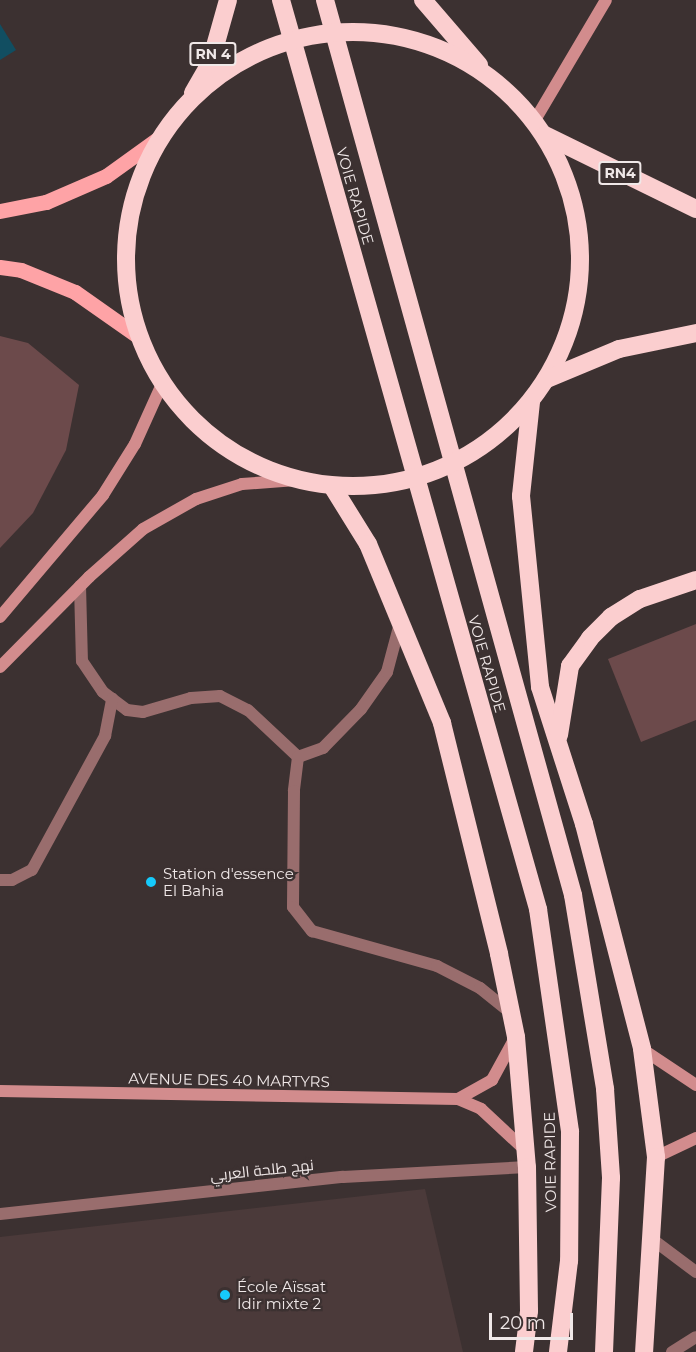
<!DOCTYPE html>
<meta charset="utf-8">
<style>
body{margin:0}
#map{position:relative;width:696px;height:1352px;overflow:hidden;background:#3c3131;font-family:Montserrat,Cairo,sans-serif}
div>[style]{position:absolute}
.built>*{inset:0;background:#4b3a3a}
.green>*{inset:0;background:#6c4a4b}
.building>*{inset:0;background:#114e61}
.lane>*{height:12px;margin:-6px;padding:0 6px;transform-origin:6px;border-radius:6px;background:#996d6d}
.street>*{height:12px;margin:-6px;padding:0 6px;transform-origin:6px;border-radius:6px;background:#996d6d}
.secondary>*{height:12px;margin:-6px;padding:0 6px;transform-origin:6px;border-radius:6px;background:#d28c8d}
.primary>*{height:15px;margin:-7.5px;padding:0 7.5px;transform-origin:7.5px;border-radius:7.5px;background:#fea3a6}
.highway>*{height:18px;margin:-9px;padding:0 9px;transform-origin:9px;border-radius:9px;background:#fbcecf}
.highway>.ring{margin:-9px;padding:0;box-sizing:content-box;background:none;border:18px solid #fbcecf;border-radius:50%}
.dots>*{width:16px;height:16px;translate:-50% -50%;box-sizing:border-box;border:3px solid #3c3131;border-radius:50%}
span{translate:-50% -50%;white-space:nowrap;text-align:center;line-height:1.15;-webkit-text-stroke:4.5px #3c3131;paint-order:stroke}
.shield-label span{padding:2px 4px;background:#3c3131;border:2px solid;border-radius:4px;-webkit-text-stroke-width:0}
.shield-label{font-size:14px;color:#f0e8e8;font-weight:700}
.street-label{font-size:15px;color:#f0e8e8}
.poi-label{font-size:15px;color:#f0e8e8}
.left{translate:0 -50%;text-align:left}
.scale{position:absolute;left:489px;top:1313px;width:84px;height:27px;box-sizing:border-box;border:3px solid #f0e8e8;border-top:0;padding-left:8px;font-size:18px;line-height:21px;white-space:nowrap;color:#f0e8e8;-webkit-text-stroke:4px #3c3131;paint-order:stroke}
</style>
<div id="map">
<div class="built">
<div style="clip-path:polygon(425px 1189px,463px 1352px,0 1352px,0 1237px)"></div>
</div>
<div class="green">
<div style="clip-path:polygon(0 336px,28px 343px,79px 385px,66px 450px,33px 513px,0 548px)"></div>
<div style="clip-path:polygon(696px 624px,696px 720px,641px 742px,608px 659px)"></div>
</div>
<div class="building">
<div style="clip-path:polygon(0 24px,16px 50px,0 60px)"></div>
</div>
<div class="lane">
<div style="left:80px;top:586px;width:75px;rotate:88.5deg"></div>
<div style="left:82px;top:661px;width:37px;rotate:56deg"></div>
<div style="left:103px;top:692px;width:30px;rotate:37deg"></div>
<div style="left:127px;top:710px;width:16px;rotate:7deg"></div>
<div style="left:143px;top:712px;width:50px;rotate:-16.3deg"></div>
<div style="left:191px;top:698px;width:29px;rotate:-4deg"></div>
<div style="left:220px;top:696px;width:31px;rotate:27deg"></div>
<div style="left:248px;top:710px;width:69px;rotate:43.2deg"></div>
<div style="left:298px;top:757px;width:34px;rotate:97deg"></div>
<div style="left:294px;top:791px;width:116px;rotate:90.5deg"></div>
<div style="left:293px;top:907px;width:31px;rotate:52deg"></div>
<div style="left:312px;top:931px;width:130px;rotate:15.6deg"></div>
<div style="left:437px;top:966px;width:48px;rotate:27.1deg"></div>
<div style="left:480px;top:988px;width:40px;rotate:39deg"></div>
<div style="left:298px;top:757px;width:27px;rotate:-20deg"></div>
<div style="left:323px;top:748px;width:54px;rotate:-45.7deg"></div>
<div style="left:361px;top:709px;width:45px;rotate:-54.9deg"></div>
<div style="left:387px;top:672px;width:51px;rotate:-75.1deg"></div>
<div style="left:0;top:880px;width:12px"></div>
<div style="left:12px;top:880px;width:22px;rotate:-27deg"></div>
<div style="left:32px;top:870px;width:153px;rotate:-61.4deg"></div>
<div style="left:105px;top:736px;width:38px;rotate:-79deg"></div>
<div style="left:652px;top:1239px;width:55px;rotate:36.9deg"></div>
<div style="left:672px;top:1352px;width:28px;rotate:-32deg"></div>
</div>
<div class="street">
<div style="left:0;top:1214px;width:345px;rotate:-6.2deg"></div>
<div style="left:343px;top:1177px;width:184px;rotate:-3.1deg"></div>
</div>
<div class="secondary">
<div style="left:535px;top:120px;width:139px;rotate:-59.4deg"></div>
<div style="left:0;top:617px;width:160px;rotate:-49.8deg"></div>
<div style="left:103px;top:495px;width:60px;rotate:-57.9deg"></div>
<div style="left:135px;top:444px;width:68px;rotate:-65.7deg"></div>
<div style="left:0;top:667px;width:127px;rotate:-45.3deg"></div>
<div style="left:89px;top:577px;width:72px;rotate:-41.6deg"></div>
<div style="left:143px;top:529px;width:61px;rotate:-29.5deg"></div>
<div style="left:196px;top:499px;width:48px;rotate:-18.1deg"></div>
<div style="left:242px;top:484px;width:54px;rotate:-4.2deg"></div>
<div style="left:642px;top:1049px;width:65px;rotate:33.7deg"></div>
<div style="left:0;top:1091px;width:458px;rotate:1deg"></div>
<div style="left:458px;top:1099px;width:25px;rotate:23deg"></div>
<div style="left:481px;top:1109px;width:59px;rotate:42.9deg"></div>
<div style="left:458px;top:1099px;width:39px;rotate:-29deg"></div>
<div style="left:492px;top:1080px;width:48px;rotate:-61.3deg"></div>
<div style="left:656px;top:1157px;width:44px;rotate:-25.4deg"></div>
</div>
<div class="primary">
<div style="left:0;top:211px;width:47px;rotate:-11.1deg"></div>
<div style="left:46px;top:202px;width:65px;rotate:-23.4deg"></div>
<div style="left:106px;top:176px;width:70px;rotate:-35.7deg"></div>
<div style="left:0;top:267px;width:21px;rotate:8deg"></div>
<div style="left:21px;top:270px;width:58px;rotate:22.2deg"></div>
<div style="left:75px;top:292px;width:78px;rotate:35.1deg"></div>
</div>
<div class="highway">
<div style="left:281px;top:0;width:945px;rotate:74.21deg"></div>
<div style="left:538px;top:909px;width:225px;rotate:81.8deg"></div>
<div style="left:570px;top:1132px;width:129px;rotate:90.4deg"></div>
<div style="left:569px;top:1261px;width:92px;rotate:96.9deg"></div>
<div style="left:325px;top:0;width:929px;rotate:74.51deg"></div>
<div style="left:573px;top:895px;width:197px;rotate:80.6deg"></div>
<div style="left:605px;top:1089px;width:89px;rotate:86.1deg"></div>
<div style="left:611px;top:1178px;width:174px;rotate:92.3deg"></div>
<div style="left:423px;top:0;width:86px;rotate:49.3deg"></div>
<div class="ring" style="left:126px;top:32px;width:436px;height:436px"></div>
<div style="left:193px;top:93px;width:34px;rotate:-60deg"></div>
<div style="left:210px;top:64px;width:66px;rotate:-74.3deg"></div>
<div style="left:545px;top:135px;width:168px;rotate:26.1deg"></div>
<div style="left:547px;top:379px;width:78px;rotate:-22.6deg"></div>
<div style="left:619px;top:349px;width:79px;rotate:-11.7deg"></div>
<div style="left:531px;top:402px;width:95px;rotate:96.1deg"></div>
<div style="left:521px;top:496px;width:192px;rotate:84.3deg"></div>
<div style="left:540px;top:687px;width:144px;rotate:72.2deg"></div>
<div style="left:584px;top:824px;width:232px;rotate:75.5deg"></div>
<div style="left:642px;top:1049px;width:109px;rotate:82.6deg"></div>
<div style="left:656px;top:1157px;width:195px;rotate:93.5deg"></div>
<div style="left:332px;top:486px;width:68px;rotate:58.2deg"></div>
<div style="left:368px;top:544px;width:194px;rotate:67.5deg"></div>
<div style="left:442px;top:723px;width:238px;rotate:76.1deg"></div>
<div style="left:499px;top:954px;width:85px;rotate:78.4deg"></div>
<div style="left:516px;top:1037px;width:130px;rotate:85.2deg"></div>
<div style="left:527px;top:1167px;width:144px;rotate:89.2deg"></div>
<div style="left:529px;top:1311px;width:41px;rotate:97deg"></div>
<div style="left:559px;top:735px;width:70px;rotate:-80.9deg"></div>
<div style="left:570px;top:666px;width:34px;rotate:-54deg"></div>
<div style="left:590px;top:638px;width:30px;rotate:-45deg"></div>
<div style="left:611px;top:617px;width:34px;rotate:-32deg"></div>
<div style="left:640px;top:599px;width:59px;rotate:-18.7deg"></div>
</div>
<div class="dots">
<div style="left:151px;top:882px;background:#16cafb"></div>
<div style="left:225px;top:1295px;background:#16cafb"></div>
</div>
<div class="shield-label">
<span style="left:213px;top:54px">RN 4</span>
<span style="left:620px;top:173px">RN4</span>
</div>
<div class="street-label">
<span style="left:355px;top:196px;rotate:74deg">VOIE RAPIDE</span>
<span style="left:487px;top:664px;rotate:74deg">VOIE RAPIDE</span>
<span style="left:229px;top:1080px;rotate:1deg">AVENUE DES 40 MARTYRS</span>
<span style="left:550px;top:1162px;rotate:-91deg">VOIE RAPIDE</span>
<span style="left:262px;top:1170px;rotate:-6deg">نهج طلحة العربي</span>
</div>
<div class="poi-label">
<span class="left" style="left:163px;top:882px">Station d'essence<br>El Bahia</span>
<span class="left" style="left:237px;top:1295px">École Aïssat<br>Idir mixte 2</span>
</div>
<div class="scale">20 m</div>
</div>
